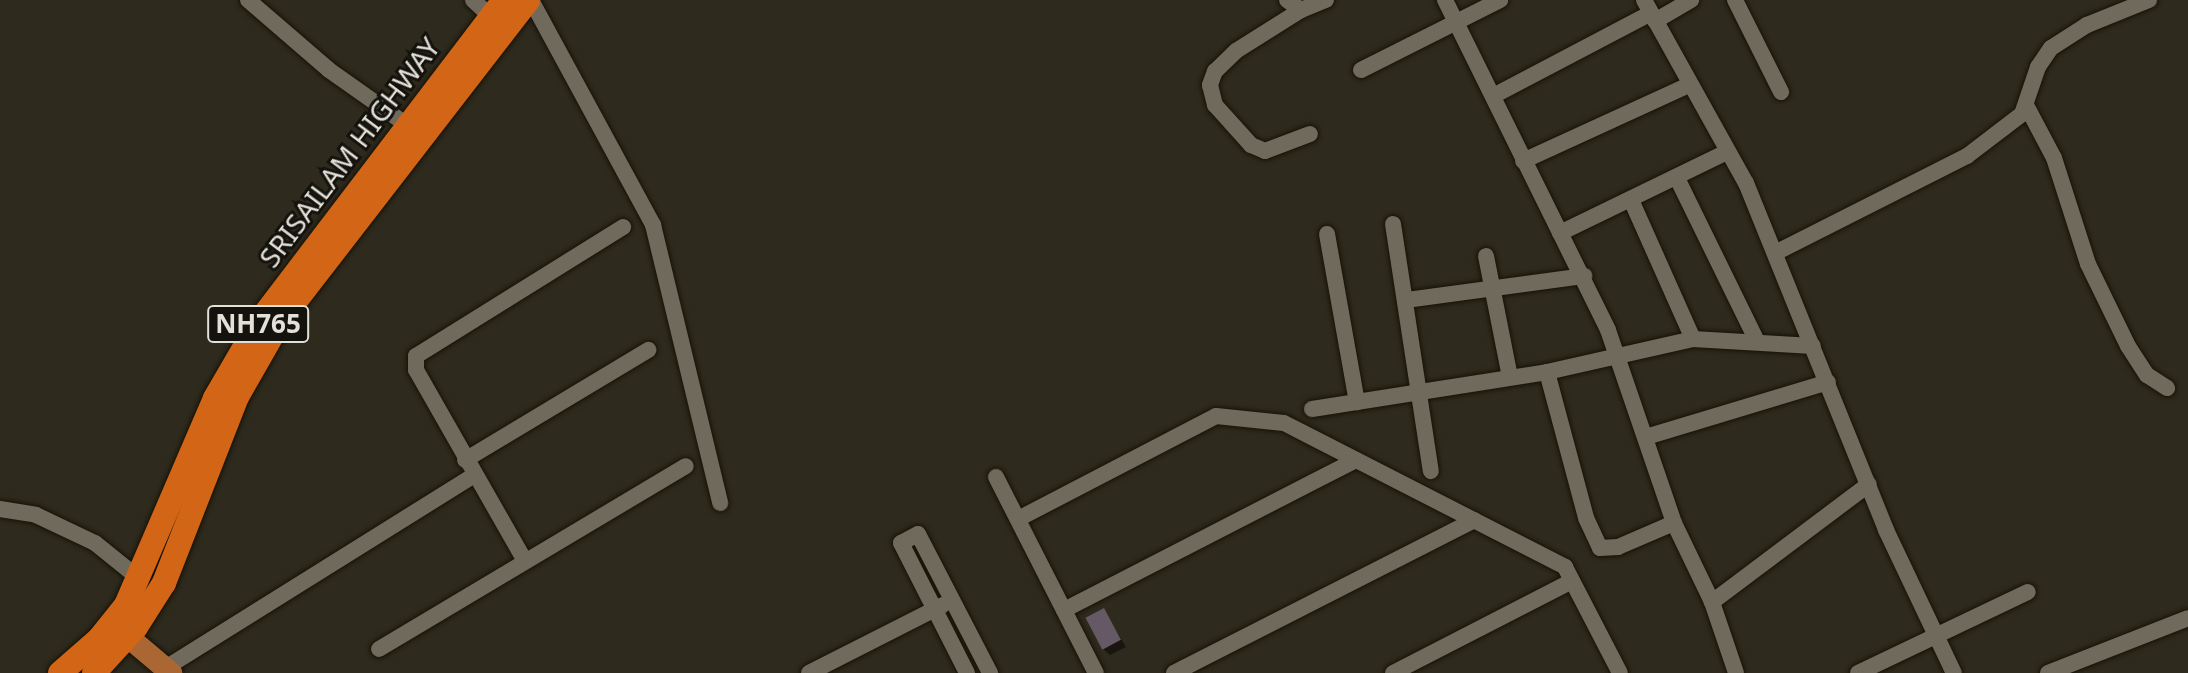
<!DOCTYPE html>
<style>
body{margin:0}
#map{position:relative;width:2188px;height:673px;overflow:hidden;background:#2e2a1d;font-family:"Noto Sans",sans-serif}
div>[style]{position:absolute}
.shadow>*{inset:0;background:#0007}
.building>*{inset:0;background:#645964;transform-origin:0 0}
.roads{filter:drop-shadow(0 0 2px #161207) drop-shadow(0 0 2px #161207)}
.minor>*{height:16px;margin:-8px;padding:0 8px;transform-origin:8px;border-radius:8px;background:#6f6a5c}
.major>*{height:22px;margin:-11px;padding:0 11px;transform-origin:11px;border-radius:11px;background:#ab6733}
.highway>*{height:24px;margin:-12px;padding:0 12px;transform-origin:12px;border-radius:12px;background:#d36517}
span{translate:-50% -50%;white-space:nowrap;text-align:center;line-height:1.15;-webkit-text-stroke:6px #14120d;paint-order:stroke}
.shield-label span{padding:2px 6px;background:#14120d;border:2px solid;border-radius:6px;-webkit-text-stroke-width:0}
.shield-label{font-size:26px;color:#e2e0d7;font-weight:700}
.street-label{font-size:28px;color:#e2e0d7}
</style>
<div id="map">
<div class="shadow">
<div style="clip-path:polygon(1104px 611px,1126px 647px,1110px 655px,1103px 649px)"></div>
</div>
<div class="building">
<div style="left:1104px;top:608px;width:36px;height:21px;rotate:62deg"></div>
</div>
<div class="roads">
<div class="minor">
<div style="left:248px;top:0;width:107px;rotate:40.8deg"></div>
<div style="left:329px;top:70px;width:95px;rotate:35.2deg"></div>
<div style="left:473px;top:0;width:25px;rotate:43deg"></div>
<div style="left:531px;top:0;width:256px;rotate:61.5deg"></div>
<div style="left:653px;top:225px;width:286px;rotate:76.4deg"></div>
<div style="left:1287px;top:0;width:17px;rotate:36deg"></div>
<div style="left:1301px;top:10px;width:27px;rotate:-22deg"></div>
<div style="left:1445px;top:0;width:368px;rotate:63.7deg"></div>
<div style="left:1608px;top:330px;width:204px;rotate:71.1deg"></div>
<div style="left:1674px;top:523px;width:88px;rotate:64.3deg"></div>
<div style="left:1712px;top:602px;width:75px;rotate:71.3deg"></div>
<div style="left:1644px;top:0;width:210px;rotate:60.9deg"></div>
<div style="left:1746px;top:183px;width:374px;rotate:68deg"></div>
<div style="left:1886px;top:530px;width:158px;rotate:64.6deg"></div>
<div style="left:1735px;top:0;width:103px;rotate:63.4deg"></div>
<div style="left:1301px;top:10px;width:77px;rotate:147.8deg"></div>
<div style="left:1236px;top:51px;width:29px;rotate:136deg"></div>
<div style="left:1215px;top:71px;width:15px;rotate:110deg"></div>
<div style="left:1210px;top:85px;width:21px;rotate:76deg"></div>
<div style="left:1215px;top:105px;width:54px;rotate:48deg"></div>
<div style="left:1251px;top:145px;width:15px;rotate:23deg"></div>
<div style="left:1265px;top:151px;width:48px;rotate:-20.7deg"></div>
<div style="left:1655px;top:21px;width:42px;rotate:-30.3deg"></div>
<div style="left:1361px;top:70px;width:156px;rotate:-26.7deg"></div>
<div style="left:1495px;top:95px;width:176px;rotate:-27.7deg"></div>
<div style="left:2027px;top:107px;width:58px;rotate:62.1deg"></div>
<div style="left:2054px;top:158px;width:111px;rotate:72.2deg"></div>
<div style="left:2088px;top:264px;width:91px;rotate:64deg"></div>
<div style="left:2128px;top:346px;width:35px;rotate:57deg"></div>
<div style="left:2147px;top:375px;width:24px;rotate:33deg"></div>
<div style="left:1523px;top:161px;width:180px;rotate:-24.6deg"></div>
<div style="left:1678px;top:180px;width:179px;rotate:63.9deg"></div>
<div style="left:1632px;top:202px;width:150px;rotate:66deg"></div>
<div style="left:1393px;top:224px;width:250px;rotate:81.3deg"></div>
<div style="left:1560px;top:233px;width:186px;rotate:-25.9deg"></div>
<div style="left:1327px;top:234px;width:171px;rotate:79.9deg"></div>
<div style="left:1775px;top:253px;width:215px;rotate:-26.8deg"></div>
<div style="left:1967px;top:156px;width:69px;rotate:-37.4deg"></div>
<div style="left:2022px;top:114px;width:50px;rotate:-71.2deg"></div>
<div style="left:2038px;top:67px;width:23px;rotate:-56deg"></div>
<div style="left:2051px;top:48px;width:43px;rotate:-32.6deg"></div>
<div style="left:2087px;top:25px;width:67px;rotate:-22deg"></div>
<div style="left:1486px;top:256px;width:123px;rotate:78.8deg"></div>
<div style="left:1406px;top:300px;width:180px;rotate:-7.7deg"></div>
<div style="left:1547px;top:372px;width:151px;rotate:75deg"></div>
<div style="left:1586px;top:518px;width:33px;rotate:65deg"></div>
<div style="left:1600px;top:548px;width:18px;rotate:-3deg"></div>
<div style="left:1618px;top:547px;width:61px;rotate:-23.2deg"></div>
<div style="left:1312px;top:409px;width:238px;rotate:-8.9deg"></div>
<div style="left:1547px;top:372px;width:150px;rotate:-12.7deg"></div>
<div style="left:1693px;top:339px;width:120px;rotate:3.3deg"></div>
<div style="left:1646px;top:437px;width:190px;rotate:-16.8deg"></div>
<div style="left:465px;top:460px;width:214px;rotate:-31deg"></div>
<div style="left:996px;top:477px;width:220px;rotate:63deg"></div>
<div style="left:0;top:509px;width:36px;rotate:9deg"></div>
<div style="left:36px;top:515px;width:65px;rotate:25.4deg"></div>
<div style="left:95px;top:543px;width:53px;rotate:38.8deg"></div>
<div style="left:1018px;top:519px;width:223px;rotate:-27.5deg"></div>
<div style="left:1216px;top:416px;width:68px;rotate:5.9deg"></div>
<div style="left:1284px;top:423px;width:316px;rotate:27.1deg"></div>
<div style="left:1565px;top:567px;width:119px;rotate:62.6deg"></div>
<div style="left:525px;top:561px;width:220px;rotate:-119.7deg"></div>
<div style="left:416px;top:370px;width:14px;rotate:-90deg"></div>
<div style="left:416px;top:356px;width:244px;rotate:-31.9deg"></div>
<div style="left:1712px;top:602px;width:196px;rotate:-36.9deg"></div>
<div style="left:1064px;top:610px;width:328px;rotate:-27.2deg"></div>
<div style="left:379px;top:649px;width:357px;rotate:-30.8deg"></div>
<div style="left:167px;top:667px;width:362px;rotate:-32deg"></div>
<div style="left:809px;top:673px;width:150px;rotate:-26.9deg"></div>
<div style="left:967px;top:673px;width:146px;rotate:-116.9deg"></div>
<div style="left:901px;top:543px;width:19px;rotate:-28deg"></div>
<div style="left:918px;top:534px;width:157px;rotate:62.6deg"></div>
<div style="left:1174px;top:673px;width:337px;rotate:-27deg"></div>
<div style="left:1393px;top:673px;width:201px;rotate:-27.2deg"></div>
<div style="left:1858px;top:673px;width:188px;rotate:-25.5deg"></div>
<div style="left:2048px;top:673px;width:150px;rotate:-21.4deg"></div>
</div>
<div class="major">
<div style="left:114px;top:625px;width:75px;rotate:40.1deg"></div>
</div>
<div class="highway">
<div style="left:60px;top:673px;width:52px;rotate:-41.1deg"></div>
<div style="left:99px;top:639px;width:43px;rotate:-51.5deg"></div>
<div style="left:126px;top:605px;width:225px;rotate:-66.7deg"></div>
<div style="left:215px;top:398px;width:91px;rotate:-59.8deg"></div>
<div style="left:261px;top:319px;width:401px;rotate:-52.7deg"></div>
<div style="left:94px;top:673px;width:62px;rotate:-47.6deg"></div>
<div style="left:136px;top:627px;width:52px;rotate:-57.5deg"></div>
<div style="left:164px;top:583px;width:200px;rotate:-68.6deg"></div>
<div style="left:237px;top:397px;width:89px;rotate:-60.3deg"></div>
<div style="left:281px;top:320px;width:404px;rotate:-52.3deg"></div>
</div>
</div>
<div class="shield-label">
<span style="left:258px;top:324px">NH765</span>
</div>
<div class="street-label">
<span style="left:349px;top:152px;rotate:-53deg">SRISAILAM HIGHWAY</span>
</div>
</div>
